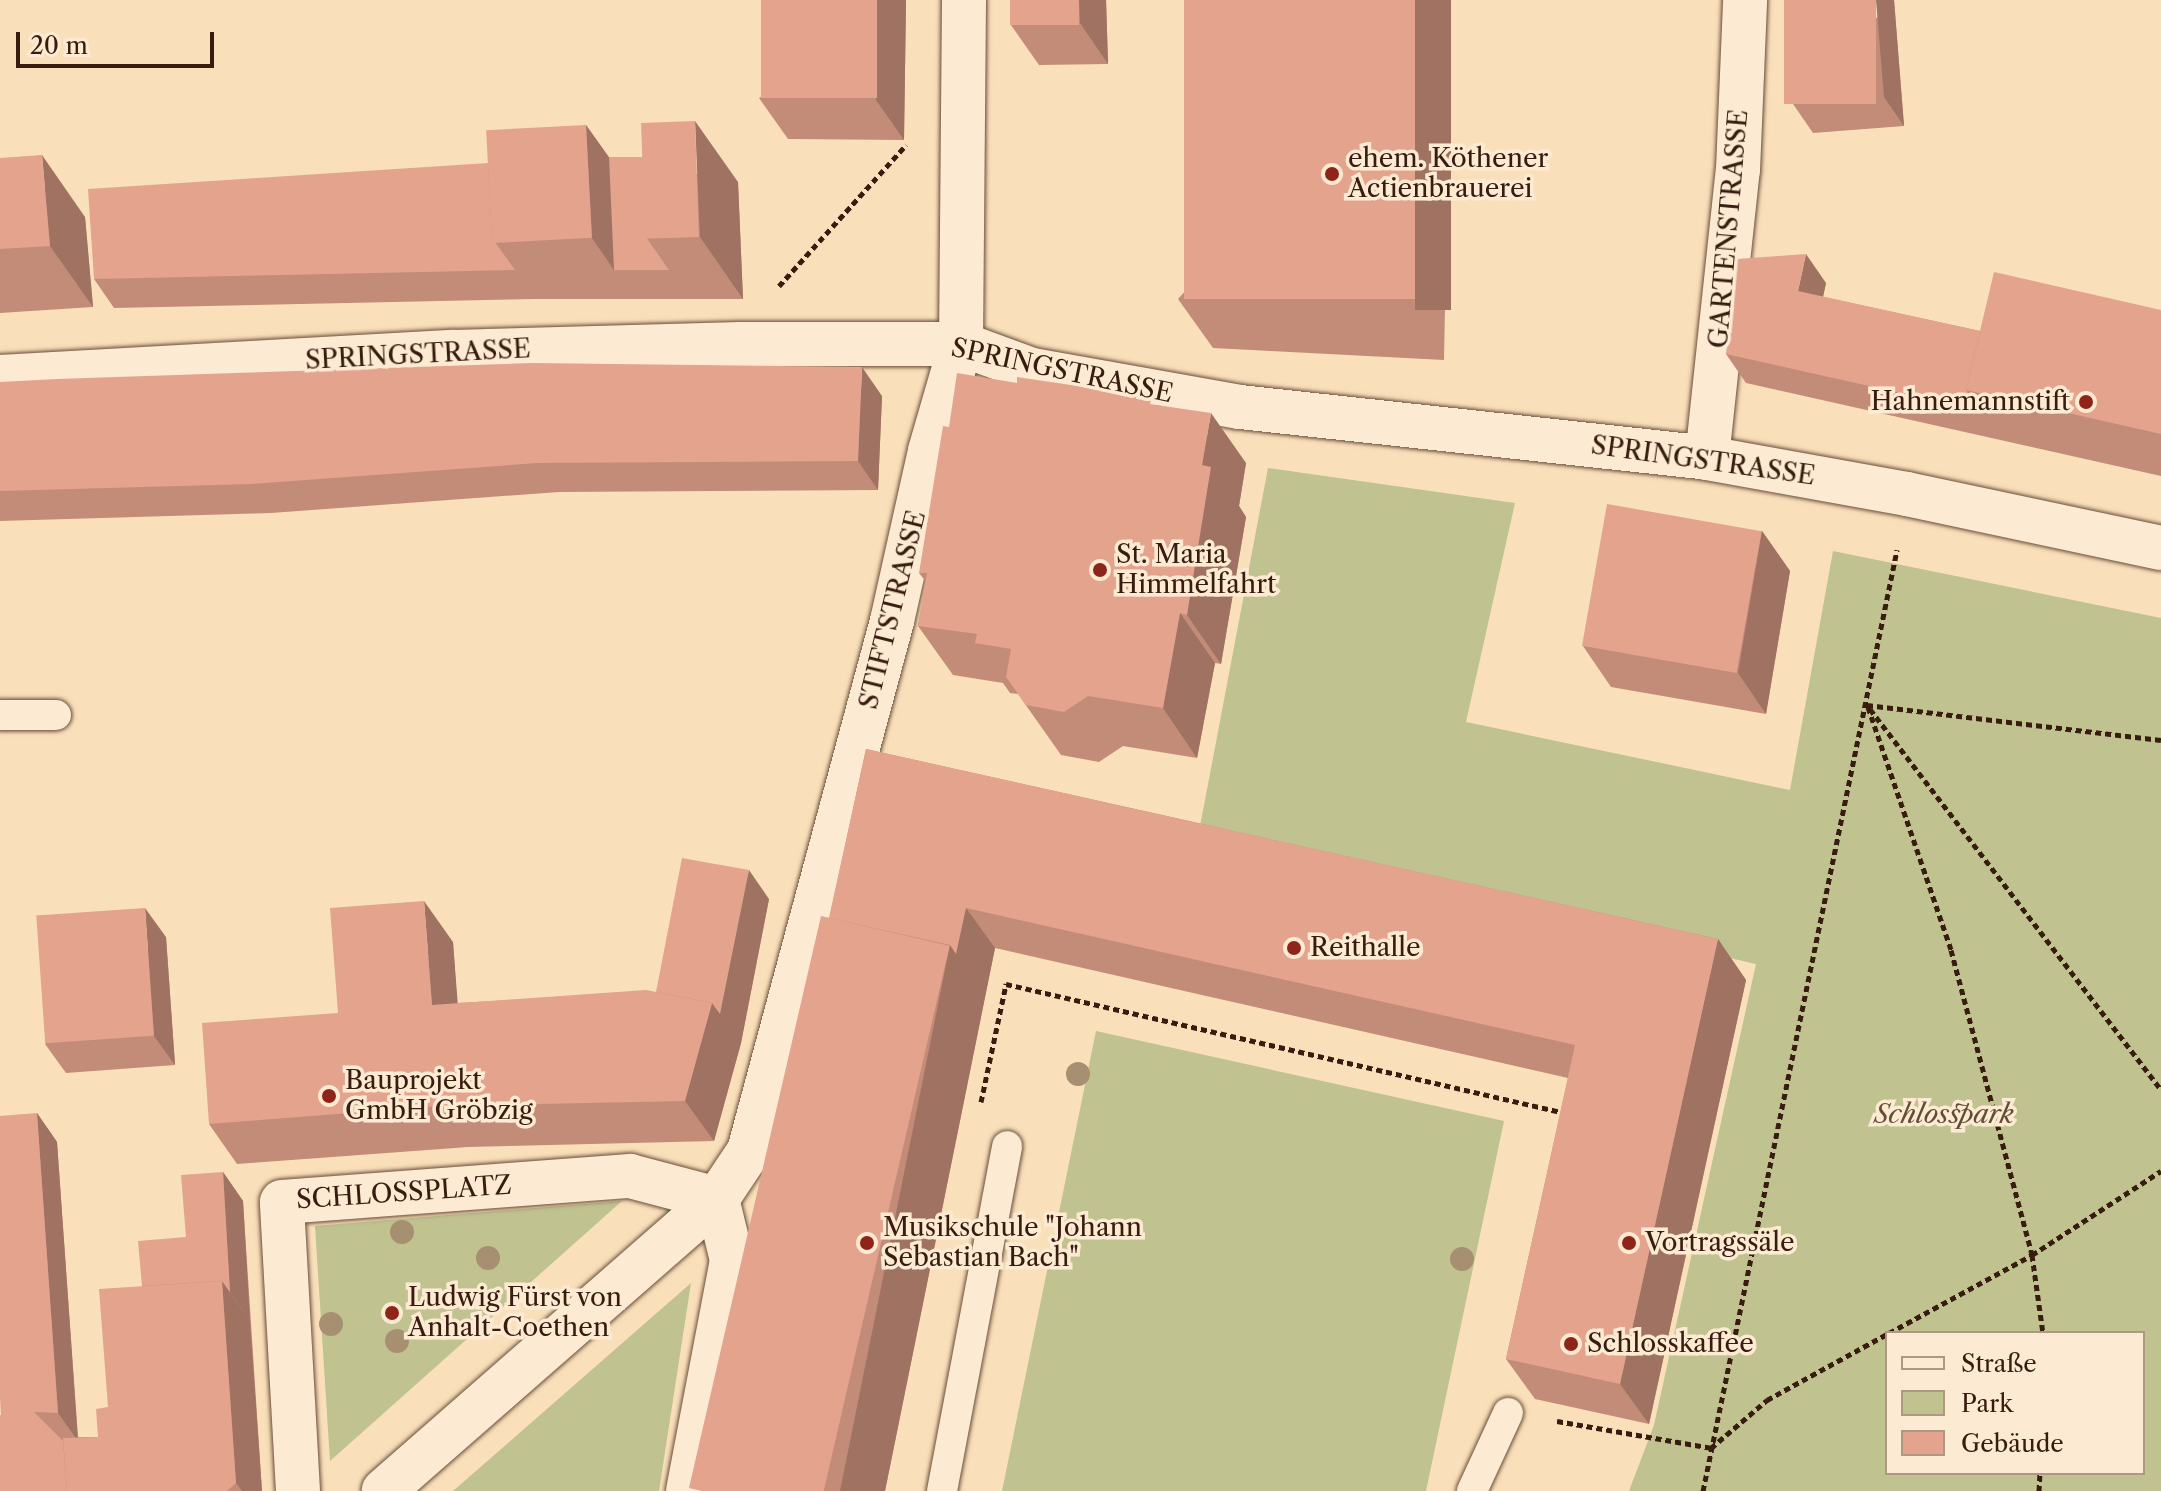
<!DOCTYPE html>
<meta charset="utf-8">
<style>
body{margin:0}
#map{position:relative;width:2161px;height:1491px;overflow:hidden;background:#fae0ba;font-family:"Libre Caslon Text",serif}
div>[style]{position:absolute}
.green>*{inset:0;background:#c0c28f}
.path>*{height:5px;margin-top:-2.5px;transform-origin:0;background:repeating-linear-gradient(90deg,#391c10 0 6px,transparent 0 10px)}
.roads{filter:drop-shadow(0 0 2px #694d3a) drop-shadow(0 0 2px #694d3a)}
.service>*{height:30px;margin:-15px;padding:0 15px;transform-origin:15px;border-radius:15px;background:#fcebd2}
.minor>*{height:44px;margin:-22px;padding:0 22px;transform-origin:22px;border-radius:22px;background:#fcebd2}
.secondary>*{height:44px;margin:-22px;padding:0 22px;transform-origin:22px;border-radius:22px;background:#fcebd2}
.trees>*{width:24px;height:24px;margin:-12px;border-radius:50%;background:#a69071}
.wall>*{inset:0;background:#c38c78}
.shaded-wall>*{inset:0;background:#9f7262;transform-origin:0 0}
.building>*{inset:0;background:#e3a38c;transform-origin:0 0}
.dots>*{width:22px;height:22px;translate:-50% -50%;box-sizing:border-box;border:4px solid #fcebd2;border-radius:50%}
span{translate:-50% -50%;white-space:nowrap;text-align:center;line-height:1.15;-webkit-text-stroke:7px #fcebd2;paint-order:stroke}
.poi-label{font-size:26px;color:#391c10}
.left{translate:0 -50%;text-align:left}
.right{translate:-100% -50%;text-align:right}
.street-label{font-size:26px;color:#391c10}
.park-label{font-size:26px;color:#624e36;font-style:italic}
.legend{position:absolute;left:1885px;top:1331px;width:260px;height:144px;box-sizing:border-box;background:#fcebd2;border:2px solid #ae9884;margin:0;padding:10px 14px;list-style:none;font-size:24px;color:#391c10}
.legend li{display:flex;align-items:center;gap:16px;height:40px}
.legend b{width:40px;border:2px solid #ae9884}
.scale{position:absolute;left:16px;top:32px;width:198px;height:36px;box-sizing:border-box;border:4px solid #391c10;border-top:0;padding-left:10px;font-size:24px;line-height:28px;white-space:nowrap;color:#391c10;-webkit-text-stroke:6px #fcebd2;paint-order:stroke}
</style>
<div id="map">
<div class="green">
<div style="clip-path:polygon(evenodd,1268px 468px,1515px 503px,1466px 722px,1790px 790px,1833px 551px,2161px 618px,2161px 1491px,1629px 1491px,1654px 1425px,1756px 964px,1198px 837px,1268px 468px,1887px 1333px,2143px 1333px,2143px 1473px,1887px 1473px,1887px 1333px)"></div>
<div style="clip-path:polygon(1096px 1031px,1504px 1121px,1426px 1491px,1002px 1491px)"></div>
<div style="clip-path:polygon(622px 1201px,330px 1461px,315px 1226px)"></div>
<div style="clip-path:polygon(691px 1283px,659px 1491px,453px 1491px)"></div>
</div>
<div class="path">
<div style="left:779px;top:286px;width:190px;rotate:-48deg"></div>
<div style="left:1867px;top:705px;width:296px;rotate:6.8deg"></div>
<div style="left:1868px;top:707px;width:257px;rotate:71.1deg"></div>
<div style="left:1951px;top:950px;width:316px;rotate:75.1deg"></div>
<div style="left:2032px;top:1255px;width:79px;rotate:82deg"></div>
<div style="left:1870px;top:709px;width:479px;rotate:52.6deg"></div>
<div style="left:981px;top:1102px;width:121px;rotate:-78deg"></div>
<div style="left:1006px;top:984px;width:574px;rotate:12.99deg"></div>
<div style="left:1889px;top:1333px;width:163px;rotate:-28.6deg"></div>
<div style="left:2032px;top:1255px;width:154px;rotate:-33.1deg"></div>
<div style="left:1557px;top:1421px;width:156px;rotate:9.9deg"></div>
<div style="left:1711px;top:1448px;width:74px;rotate:-40.6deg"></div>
<div style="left:1767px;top:1400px;width:137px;rotate:-28.8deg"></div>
<div style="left:1703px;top:1491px;width:961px;rotate:-78.35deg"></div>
<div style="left:2039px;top:1491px;width:18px;rotate:-87deg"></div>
</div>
<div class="roads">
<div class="service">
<div style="left:0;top:715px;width:56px"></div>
<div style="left:942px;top:1491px;width:351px;rotate:-79.3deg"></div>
<div style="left:1472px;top:1491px;width:86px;rotate:-65.2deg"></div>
</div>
<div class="minor">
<div style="left:0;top:377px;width:454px;rotate:-3.2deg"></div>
<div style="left:453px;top:352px;width:288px;rotate:-1.6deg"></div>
<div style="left:741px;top:344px;width:220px"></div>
<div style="left:961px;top:344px;width:111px;rotate:106.2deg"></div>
<div style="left:930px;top:451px;width:174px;rotate:102.6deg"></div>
<div style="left:892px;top:621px;width:549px;rotate:105.1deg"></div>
<div style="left:749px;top:1151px;width:58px;rotate:123.7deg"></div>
<div style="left:717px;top:1199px;width:443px;rotate:138.8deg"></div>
<div style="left:1707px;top:458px;width:290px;rotate:-83.9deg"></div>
<div style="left:1738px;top:170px;width:170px;rotate:-87.6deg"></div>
<div style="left:298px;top:1491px;width:289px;rotate:-93.2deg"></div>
<div style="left:282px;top:1202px;width:349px;rotate:-4.3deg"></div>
<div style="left:630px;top:1176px;width:90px;rotate:14.8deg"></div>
<div style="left:688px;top:1491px;width:235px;rotate:-79.2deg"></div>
<div style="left:732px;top:1260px;width:63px;rotate:-103.8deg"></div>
</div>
<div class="secondary">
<div style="left:964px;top:0;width:344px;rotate:90.5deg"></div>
<div style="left:961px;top:344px;width:76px;rotate:20.1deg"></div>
<div style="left:1032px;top:370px;width:211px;rotate:10.1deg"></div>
<div style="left:1240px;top:407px;width:470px;rotate:6.2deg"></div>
<div style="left:1707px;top:458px;width:203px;rotate:10.2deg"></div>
<div style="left:1907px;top:494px;width:260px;rotate:12deg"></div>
</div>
</div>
<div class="trees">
<div style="left:1078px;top:1074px"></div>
<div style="left:402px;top:1232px"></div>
<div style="left:488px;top:1258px"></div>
<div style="left:1462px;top:1259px"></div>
<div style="left:331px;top:1324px"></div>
<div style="left:397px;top:1341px"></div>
</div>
<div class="wall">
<div style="clip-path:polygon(906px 0,904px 140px,788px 139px,759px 98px)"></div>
<div style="clip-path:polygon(1010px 0,1106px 0,1108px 64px,1039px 65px,1011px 25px)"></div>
<div style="clip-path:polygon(1451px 0,1444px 360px,1213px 348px,1178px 299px)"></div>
<div style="clip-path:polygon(1894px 0,1904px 126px,1813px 133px,1793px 104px)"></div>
<div style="clip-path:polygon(586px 125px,609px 157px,738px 182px,743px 299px,535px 299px,114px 308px,94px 279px,488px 163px)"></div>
<div style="clip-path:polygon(0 158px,85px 217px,93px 307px,0 313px)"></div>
<div style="clip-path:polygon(1826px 283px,1823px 297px,1980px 331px,2161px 310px,2161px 476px,1746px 383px,1726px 354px)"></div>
<div style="clip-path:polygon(0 382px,882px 396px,878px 490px,559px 492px,271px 513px,0 521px)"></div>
<div style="clip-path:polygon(1158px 405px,1246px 463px,1239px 506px,1246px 517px,1221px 664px,1215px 663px,1197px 758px,1123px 746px,1099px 762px,1061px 755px,1018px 694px,1010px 693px,1003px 683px,953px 675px,918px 626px,926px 582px,919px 573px)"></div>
<div style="clip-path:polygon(1762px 531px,1790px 571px,1766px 714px,1611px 687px,1583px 646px)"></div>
<div style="clip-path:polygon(866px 749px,1718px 939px,1746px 980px,1649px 1424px,1535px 1399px,1506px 1359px,1568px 1078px,995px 948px,885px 1491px,705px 1491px)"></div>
<div style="clip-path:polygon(769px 899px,741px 1043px,714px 1141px,468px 1147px,237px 1164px,209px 1124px,338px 1013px,453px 942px,457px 1003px,656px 992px)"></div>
<div style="clip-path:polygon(166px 937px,175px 1065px,66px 1073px,45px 1044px)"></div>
<div style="clip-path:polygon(37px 1113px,57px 1142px,78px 1437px,98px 1437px,108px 1407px,142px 1286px,186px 1237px,223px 1172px,243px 1201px,262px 1491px,0 1491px,1px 1415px)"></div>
</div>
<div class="shaded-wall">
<div style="clip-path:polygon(877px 0,906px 0,904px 140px,876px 100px)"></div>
<div style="clip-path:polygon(1079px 0,1106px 0,1108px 64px,1080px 23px)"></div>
<div style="left:1415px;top:0;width:36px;height:310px"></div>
<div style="clip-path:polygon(1876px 0,1894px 0,1904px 126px,1884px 97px)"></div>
<div style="clip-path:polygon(695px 121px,738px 182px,743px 299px,700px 237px)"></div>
<div style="clip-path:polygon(586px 125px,629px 186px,614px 270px,592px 238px)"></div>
<div style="clip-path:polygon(42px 155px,85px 217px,93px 307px,50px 246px)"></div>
<div style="clip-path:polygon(1806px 254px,1826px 283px,1818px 320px,1798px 291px)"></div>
<div style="clip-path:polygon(862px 367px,882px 396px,878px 490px,858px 461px)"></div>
<div style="clip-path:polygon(1211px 413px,1246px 463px,1239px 506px,1246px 517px,1221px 664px,1187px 615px,1202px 465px)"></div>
<div style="clip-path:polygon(1762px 531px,1790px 571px,1766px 714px,1738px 673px)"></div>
<div style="clip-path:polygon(1180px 613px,1215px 663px,1197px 758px,1163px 708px)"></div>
<div style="clip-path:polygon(749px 870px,769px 899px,741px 1043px,714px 1141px,685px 1101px)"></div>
<div style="clip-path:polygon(424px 901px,453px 942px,461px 1046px,432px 1005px)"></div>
<div style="clip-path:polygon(145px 908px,166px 937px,175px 1065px,154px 1036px)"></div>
<div style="clip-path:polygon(966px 908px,995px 948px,885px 1491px,840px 1491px,950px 945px)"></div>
<div style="clip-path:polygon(1718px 939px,1746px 980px,1649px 1424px,1620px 1384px)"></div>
<div style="clip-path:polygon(37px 1113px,57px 1142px,78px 1441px,58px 1413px)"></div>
<div style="clip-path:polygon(223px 1172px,243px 1201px,250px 1321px,230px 1292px)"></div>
<div style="clip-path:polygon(222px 1281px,250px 1321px,262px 1491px,242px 1491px,236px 1483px)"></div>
</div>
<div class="building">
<div style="left:761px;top:0;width:116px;height:98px"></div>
<div style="left:1010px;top:0;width:69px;height:25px"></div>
<div style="left:1184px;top:0;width:231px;height:299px"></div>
<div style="left:1784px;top:0;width:92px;height:104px"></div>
<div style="left:695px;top:121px;width:116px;height:54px;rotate:88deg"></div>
<div style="left:586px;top:125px;width:113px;height:100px;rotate:87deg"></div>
<div style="clip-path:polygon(42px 155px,50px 246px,0 249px,0 158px)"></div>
<div style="clip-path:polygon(609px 157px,643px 157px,646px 237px,669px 270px,614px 270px)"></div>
<div style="clip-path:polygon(488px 163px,492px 238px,515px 270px,94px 279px,88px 189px)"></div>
<div style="clip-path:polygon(1806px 254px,1798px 291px,1980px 331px,1966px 390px,1981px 411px,1726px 354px,1737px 259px)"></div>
<div style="clip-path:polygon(1994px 272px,2161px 310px,2161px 434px,1966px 390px)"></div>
<div style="clip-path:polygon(532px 363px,862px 367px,858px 461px,538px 463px,251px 484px,0 491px,0 382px,57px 379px)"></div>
<div style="clip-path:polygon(957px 373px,1017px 383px,1017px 377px,1152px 397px,1150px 404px,1211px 413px,1202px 465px,1211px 467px,1187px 615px,1180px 613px,1163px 708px,1088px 696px,1064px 712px,1026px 705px,1006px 677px,1011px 649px,975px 643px,977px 634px,918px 626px,927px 573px,919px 573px,943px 426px,949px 427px)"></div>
<div style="left:1607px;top:504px;width:157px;height:144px;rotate:10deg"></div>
<div style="clip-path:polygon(866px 749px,1718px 939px,1620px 1384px,1506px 1359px,1575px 1045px,966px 908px,956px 954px,950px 945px,829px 918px)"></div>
<div style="clip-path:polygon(682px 858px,749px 870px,720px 1014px,712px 1003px,656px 992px)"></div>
<div style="clip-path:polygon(424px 901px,432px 1005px,646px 990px,712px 1003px,685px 1101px,440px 1106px,209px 1124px,202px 1023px,338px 1013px,330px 908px)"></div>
<div style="left:145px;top:908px;width:128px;height:109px;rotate:86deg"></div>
<div style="left:821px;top:916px;width:132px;height:587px;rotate:13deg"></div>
<div style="clip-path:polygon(37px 1113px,58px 1413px,34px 1412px,63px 1441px,67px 1491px,0 1491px,0 1415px,1px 1415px,0 1397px,0 1116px)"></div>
<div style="clip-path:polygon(223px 1172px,230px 1292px,222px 1281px,142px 1286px,138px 1241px,186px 1237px,181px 1175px)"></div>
<div style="clip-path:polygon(222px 1281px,236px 1483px,227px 1491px,67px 1491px,63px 1438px,98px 1437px,96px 1409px,108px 1407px,99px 1289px)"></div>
</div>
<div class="dots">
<div style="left:1332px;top:174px;background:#8f2418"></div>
<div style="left:2086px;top:402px;background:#8f2418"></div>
<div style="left:1100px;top:570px;background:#8f2418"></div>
<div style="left:1294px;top:948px;background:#8f2418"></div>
<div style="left:329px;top:1096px;background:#8f2418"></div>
<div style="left:867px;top:1243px;background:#8f2418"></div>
<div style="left:1629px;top:1243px;background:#8f2418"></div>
<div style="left:392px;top:1313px;background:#8f2418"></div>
<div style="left:1571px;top:1344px;background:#8f2418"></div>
</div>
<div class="poi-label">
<span class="left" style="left:1348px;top:174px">ehem. Köthener<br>Actienbrauerei</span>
<span class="right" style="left:2070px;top:402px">Hahnemannstift</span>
<span class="left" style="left:1116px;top:570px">St. Maria<br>Himmelfahrt</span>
<span class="left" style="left:1310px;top:948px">Reithalle</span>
<span class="left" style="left:345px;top:1096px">Bauprojekt<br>GmbH Gröbzig</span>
<span class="left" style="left:883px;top:1243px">Musikschule "Johann<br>Sebastian Bach"</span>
<span class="left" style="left:1645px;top:1243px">Vortragssäle</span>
<span class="left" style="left:408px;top:1313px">Ludwig Fürst von<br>Anhalt-Coethen</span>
<span class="left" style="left:1587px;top:1344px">Schlosskaffee</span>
</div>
<div class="street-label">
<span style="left:1729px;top:229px;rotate:-85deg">GARTENSTRASSE</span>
<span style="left:418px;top:355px;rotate:-3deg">SPRINGSTRASSE</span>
<span style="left:1062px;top:371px;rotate:12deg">SPRINGSTRASSE</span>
<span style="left:1703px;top:461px;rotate:8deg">SPRINGSTRASSE</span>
<span style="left:893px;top:610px;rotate:-76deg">STIFTSTRASSE</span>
<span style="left:404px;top:1193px;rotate:-4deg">SCHLOSSPLATZ</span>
</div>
<div class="park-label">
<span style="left:1944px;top:1115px">Schlosspark</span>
</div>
<ul class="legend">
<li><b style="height:10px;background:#fcebd2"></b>Straße</li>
<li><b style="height:22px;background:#c0c28f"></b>Park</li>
<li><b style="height:22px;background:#e3a38c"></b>Gebäude</li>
</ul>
<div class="scale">20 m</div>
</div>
